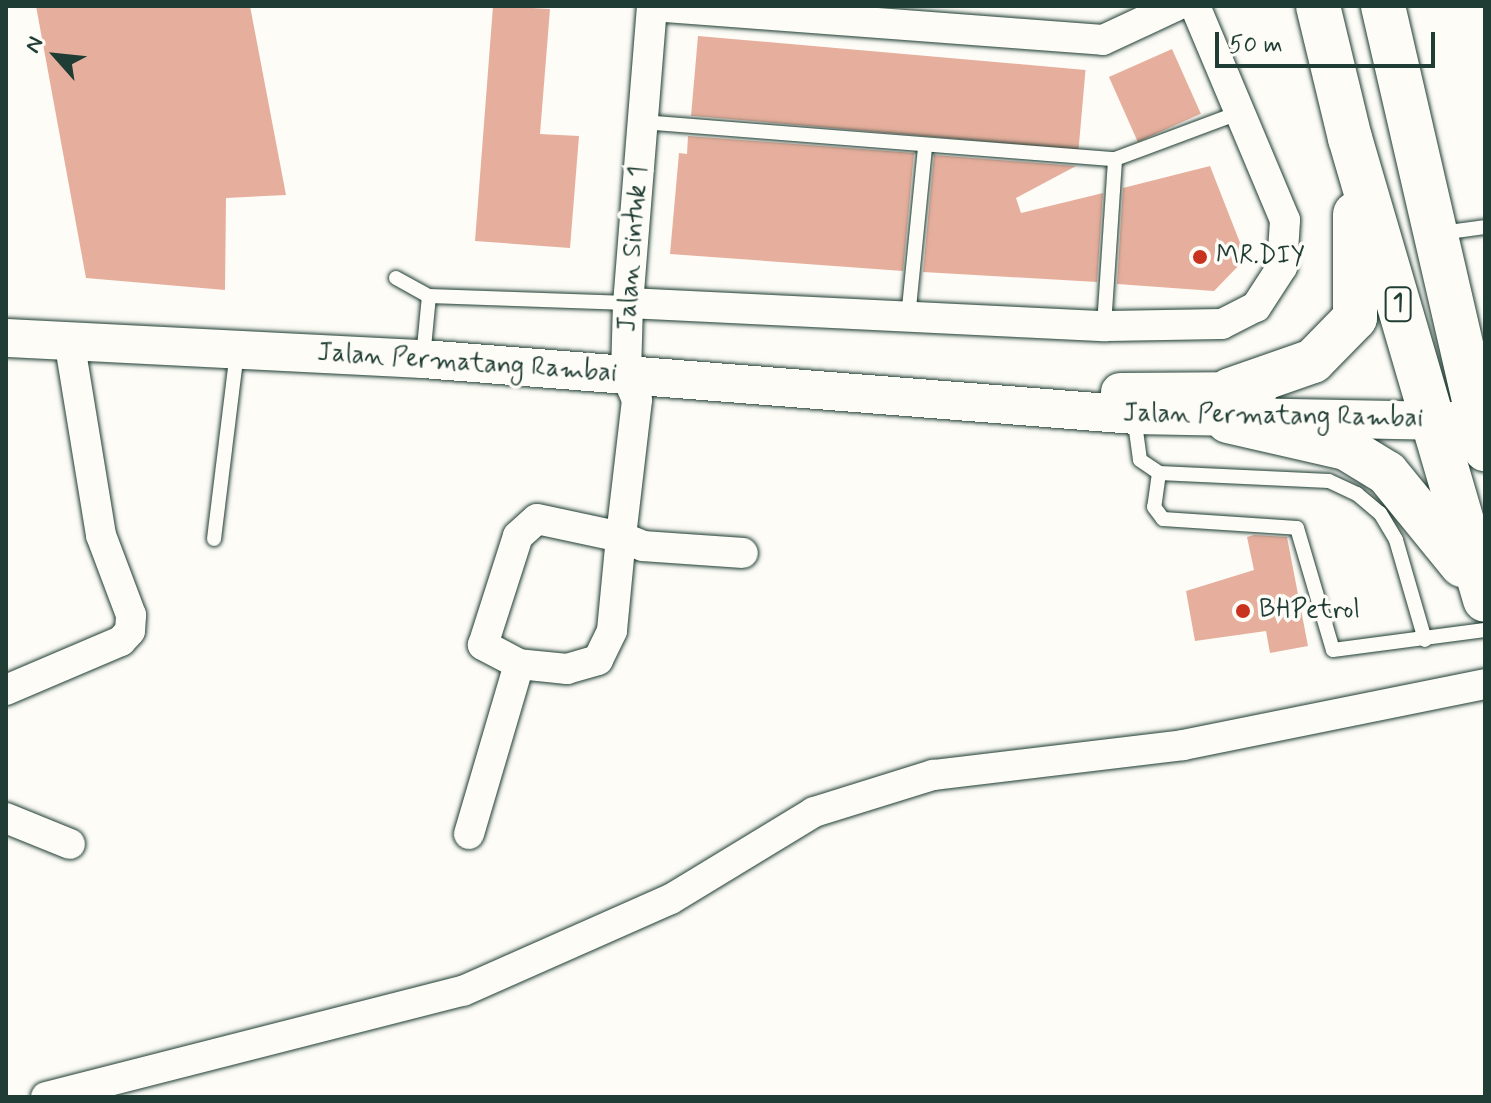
<!DOCTYPE html>
<style>
body{margin:0}
#map{position:relative;width:1491px;height:1103px;overflow:hidden;background:#fdfcf7;font-family:Mynerve,sans-serif}
div>[style]{position:absolute}
.building>*{inset:0;background:#e6af9d;transform-origin:0 0}
.roads{filter:drop-shadow(0 0 2px #1f3d34) drop-shadow(0 0 2px #1f3d34)}
.service>*{height:14px;margin:-7px;padding:0 7px;transform-origin:7px;border-radius:7px;background:#fdfcf7}
.minor>*{height:30px;margin:-15px;padding:0 15px;transform-origin:15px;border-radius:15px;background:#fdfcf7}
.tertiary>*{height:38px;margin:-19px;padding:0 19px;transform-origin:19px;border-radius:19px;background:#fdfcf7}
.trunk>*{height:44px;margin:-22px;padding:0 22px;transform-origin:22px;border-radius:22px;background:#fdfcf7}
.dots>*{width:22px;height:22px;translate:-50% -50%;box-sizing:border-box;border:4px solid #fdfcf7;border-radius:50%}
span{translate:-50% -50%;white-space:nowrap;text-align:center;line-height:1.15;-webkit-text-stroke:7px #fdfcf7;paint-order:stroke}
.shield-label span{padding:2px 6px;background:#fdfcf7;border:2px solid;border-radius:6px;-webkit-text-stroke-width:0}
.shield-label{font-size:24px;color:#1f3d34;font-weight:700}
.street-label{font-size:26px;color:#1f3d34}
.poi-label{font-size:26px;color:#1f3d34}
.left{translate:0 -50%;text-align:left}
.frame{position:absolute;inset:0;border:8px solid #1f3d34;pointer-events:none}
.north{position:absolute;left:16px;top:16px;width:80px;height:80px;-webkit-text-stroke:6px #fdfcf7;paint-order:stroke;rotate:297deg;font-size:22px;font-weight:700;line-height:32px;text-align:center;color:#1f3d34}
.north::after{content:'';display:block;margin:auto;width:28px;height:36px;background:#1f3d34;clip-path:polygon(50% 0,100% 100%,50% 72%,0 100%)}
.scale{position:absolute;left:1215px;top:32px;width:220px;height:36px;box-sizing:border-box;border:4px solid #1f3d34;border-top:0;padding-left:10px;font-size:24px;line-height:28px;white-space:nowrap;color:#1f3d34;-webkit-text-stroke:6px #fdfcf7;paint-order:stroke}
</style>
<div id="map">
<div class="building">
<div style="clip-path:polygon(36px 6px,250px 6px,286px 195px,226px 198px,225px 290px,86px 278px)"></div>
<div style="clip-path:polygon(493px 6px,550px 9px,540px 134px,579px 136px,570px 248px,475px 241px)"></div>
<div style="left:698px;top:36px;width:389px;height:80px;rotate:5deg"></div>
<div style="left:1172px;top:49px;width:71px;height:69px;rotate:66deg"></div>
<div style="clip-path:polygon(688px 136px,914px 153px,903px 271px,670px 254px,679px 153px,687px 154px)"></div>
<div style="clip-path:polygon(934px 155px,1076px 166px,1016px 198px,1021px 213px,1103px 193px,1097px 282px,923px 272px)"></div>
<div style="clip-path:polygon(1210px 166px,1246px 258px,1214px 291px,1117px 284px,1123px 188px)"></div>
<div style="clip-path:polygon(1254px 535px,1287px 537px,1308px 646px,1270px 653px,1266px 631px,1195px 641px,1186px 591px,1254px 570px,1247px 537px)"></div>
</div>
<div class="roads">
<div class="service">
<div style="left:642px;top:122px;width:474px;rotate:4.5deg"></div>
<div style="left:1115px;top:159px;width:134px;rotate:-20.5deg"></div>
<div style="left:1441px;top:233px;width:44px;rotate:-7.8deg"></div>
<div style="left:396px;top:278px;width:38px;rotate:29deg"></div>
<div style="left:429px;top:296px;width:199px;rotate:2deg"></div>
<div style="left:908px;top:318px;width:172px;rotate:-84.3deg"></div>
<div style="left:1104px;top:326px;width:167px;rotate:-86.2deg"></div>
<div style="left:423px;top:358px;width:62px;rotate:-84.5deg"></div>
<div style="left:1134px;top:416px;width:44px;rotate:82.2deg"></div>
<div style="left:1140px;top:460px;width:23px;rotate:34deg"></div>
<div style="left:1159px;top:473px;width:170px;rotate:2.7deg"></div>
<div style="left:1329px;top:481px;width:31px;rotate:25deg"></div>
<div style="left:1357px;top:494px;width:30px;rotate:40deg"></div>
<div style="left:1380px;top:513px;width:31px;rotate:59deg"></div>
<div style="left:1396px;top:540px;width:104px;rotate:73.8deg"></div>
<div style="left:1159px;top:473px;width:34px;rotate:98deg"></div>
<div style="left:1154px;top:507px;width:15px;rotate:53deg"></div>
<div style="left:1163px;top:519px;width:134px;rotate:3.8deg"></div>
<div style="left:1297px;top:528px;width:127px;rotate:73.6deg"></div>
<div style="left:1333px;top:650px;width:153px;rotate:-7.5deg"></div>
<div style="left:214px;top:539px;width:188px;rotate:-83deg"></div>
</div>
<div class="minor">
<div style="left:652px;top:6px;width:298px;rotate:94.6deg"></div>
<div style="left:628px;top:303px;width:71px;rotate:91.6deg"></div>
<div style="left:626px;top:374px;width:28px;rotate:67deg"></div>
<div style="left:637px;top:400px;width:138px;rotate:96.7deg"></div>
<div style="left:621px;top:537px;width:94px;rotate:95.5deg"></div>
<div style="left:612px;top:631px;width:32px;rotate:116deg"></div>
<div style="left:598px;top:660px;width:32px;rotate:164deg"></div>
<div style="left:567px;top:669px;width:48px;rotate:-174.1deg"></div>
<div style="left:519px;top:664px;width:41px;rotate:-152.2deg"></div>
<div style="left:483px;top:645px;width:114px;rotate:-72.2deg"></div>
<div style="left:518px;top:536px;width:25px;rotate:-42deg"></div>
<div style="left:537px;top:519px;width:86px;rotate:12.1deg"></div>
<div style="left:621px;top:537px;width:24px;rotate:22deg"></div>
<div style="left:643px;top:546px;width:100px;rotate:4deg"></div>
<div style="left:652px;top:6px;width:452px;rotate:4.3deg"></div>
<div style="left:1103px;top:40px;width:81px;rotate:-25deg"></div>
<div style="left:628px;top:303px;width:477px;rotate:2.8deg"></div>
<div style="left:1104px;top:326px;width:118px;rotate:-1deg"></div>
<div style="left:1222px;top:324px;width:38px;rotate:-27deg"></div>
<div style="left:1256px;top:307px;width:48px;rotate:-57deg"></div>
<div style="left:1282px;top:267px;width:47px;rotate:-86.3deg"></div>
<div style="left:1285px;top:220px;width:232px;rotate:-112.8deg"></div>
<div style="left:6px;top:690px;width:125px;rotate:-23.1deg"></div>
<div style="left:121px;top:641px;width:13px;rotate:-48deg"></div>
<div style="left:130px;top:631px;width:16px;rotate:-86deg"></div>
<div style="left:131px;top:615px;width:85px;rotate:-110.6deg"></div>
<div style="left:101px;top:535px;width:198px;rotate:-99.3deg"></div>
<div style="left:6px;top:818px;width:69px;rotate:22.1deg"></div>
<div style="left:469px;top:834px;width:177px;rotate:-73.6deg"></div>
<div style="left:46px;top:1097px;width:430px;rotate:-14.3deg"></div>
<div style="left:463px;top:991px;width:227px;rotate:-23.9deg"></div>
<div style="left:671px;top:899px;width:167px;rotate:-31.3deg"></div>
<div style="left:814px;top:812px;width:125px;rotate:-17.3deg"></div>
<div style="left:933px;top:775px;width:252px;rotate:-6.8deg"></div>
<div style="left:1183px;top:745px;width:308px;rotate:-11.4deg"></div>
</div>
<div class="tertiary">
<div style="left:6px;top:338px;width:418px;rotate:2.9deg"></div>
<div style="left:423px;top:359px;width:713px;rotate:4.5deg"></div>
<div style="left:1134px;top:415px;width:326px;rotate:1.1deg"></div>
<div style="left:1120px;top:392px;width:138px;rotate:-0.4deg"></div>
</div>
<div class="trunk">
<div style="left:1318px;top:6px;width:136px;rotate:76.4deg"></div>
<div style="left:1350px;top:138px;width:481px;rotate:73.7deg"></div>
<div style="left:1383px;top:6px;width:455px;rotate:77deg"></div>
<div style="left:1230px;top:390px;width:88px;rotate:-19.3deg"></div>
<div style="left:1313px;top:361px;width:60px;rotate:-45.7deg"></div>
<div style="left:1355px;top:318px;width:104px;rotate:-90deg"></div>
<div style="left:1228px;top:421px;width:121px;rotate:12.9deg"></div>
<div style="left:1346px;top:448px;width:48px;rotate:31.4deg"></div>
<div style="left:1387px;top:473px;width:119px;rotate:50.8deg"></div>
</div>
</div>
<div class="dots">
<div style="left:1200px;top:257px;background:#c8321e"></div>
<div style="left:1243px;top:611px;background:#c8321e"></div>
</div>
<div class="shield-label">
<span style="left:1398px;top:304px">1</span>
</div>
<div class="street-label">
<span style="left:634px;top:249px;rotate:-86deg">Jalan Sintuk 1</span>
<span style="left:467px;top:364px;rotate:4deg">Jalan Permatang Rambai</span>
<span style="left:1273px;top:417px;rotate:1deg">Jalan Permatang Rambai</span>
</div>
<div class="poi-label">
<span class="left" style="left:1216px;top:257px">MR.DIY</span>
<span class="left" style="left:1259px;top:611px">BHPetrol</span>
</div>
<div class="frame"></div>
<div class="north">N</div>
<div class="scale">50 m</div>
</div>
